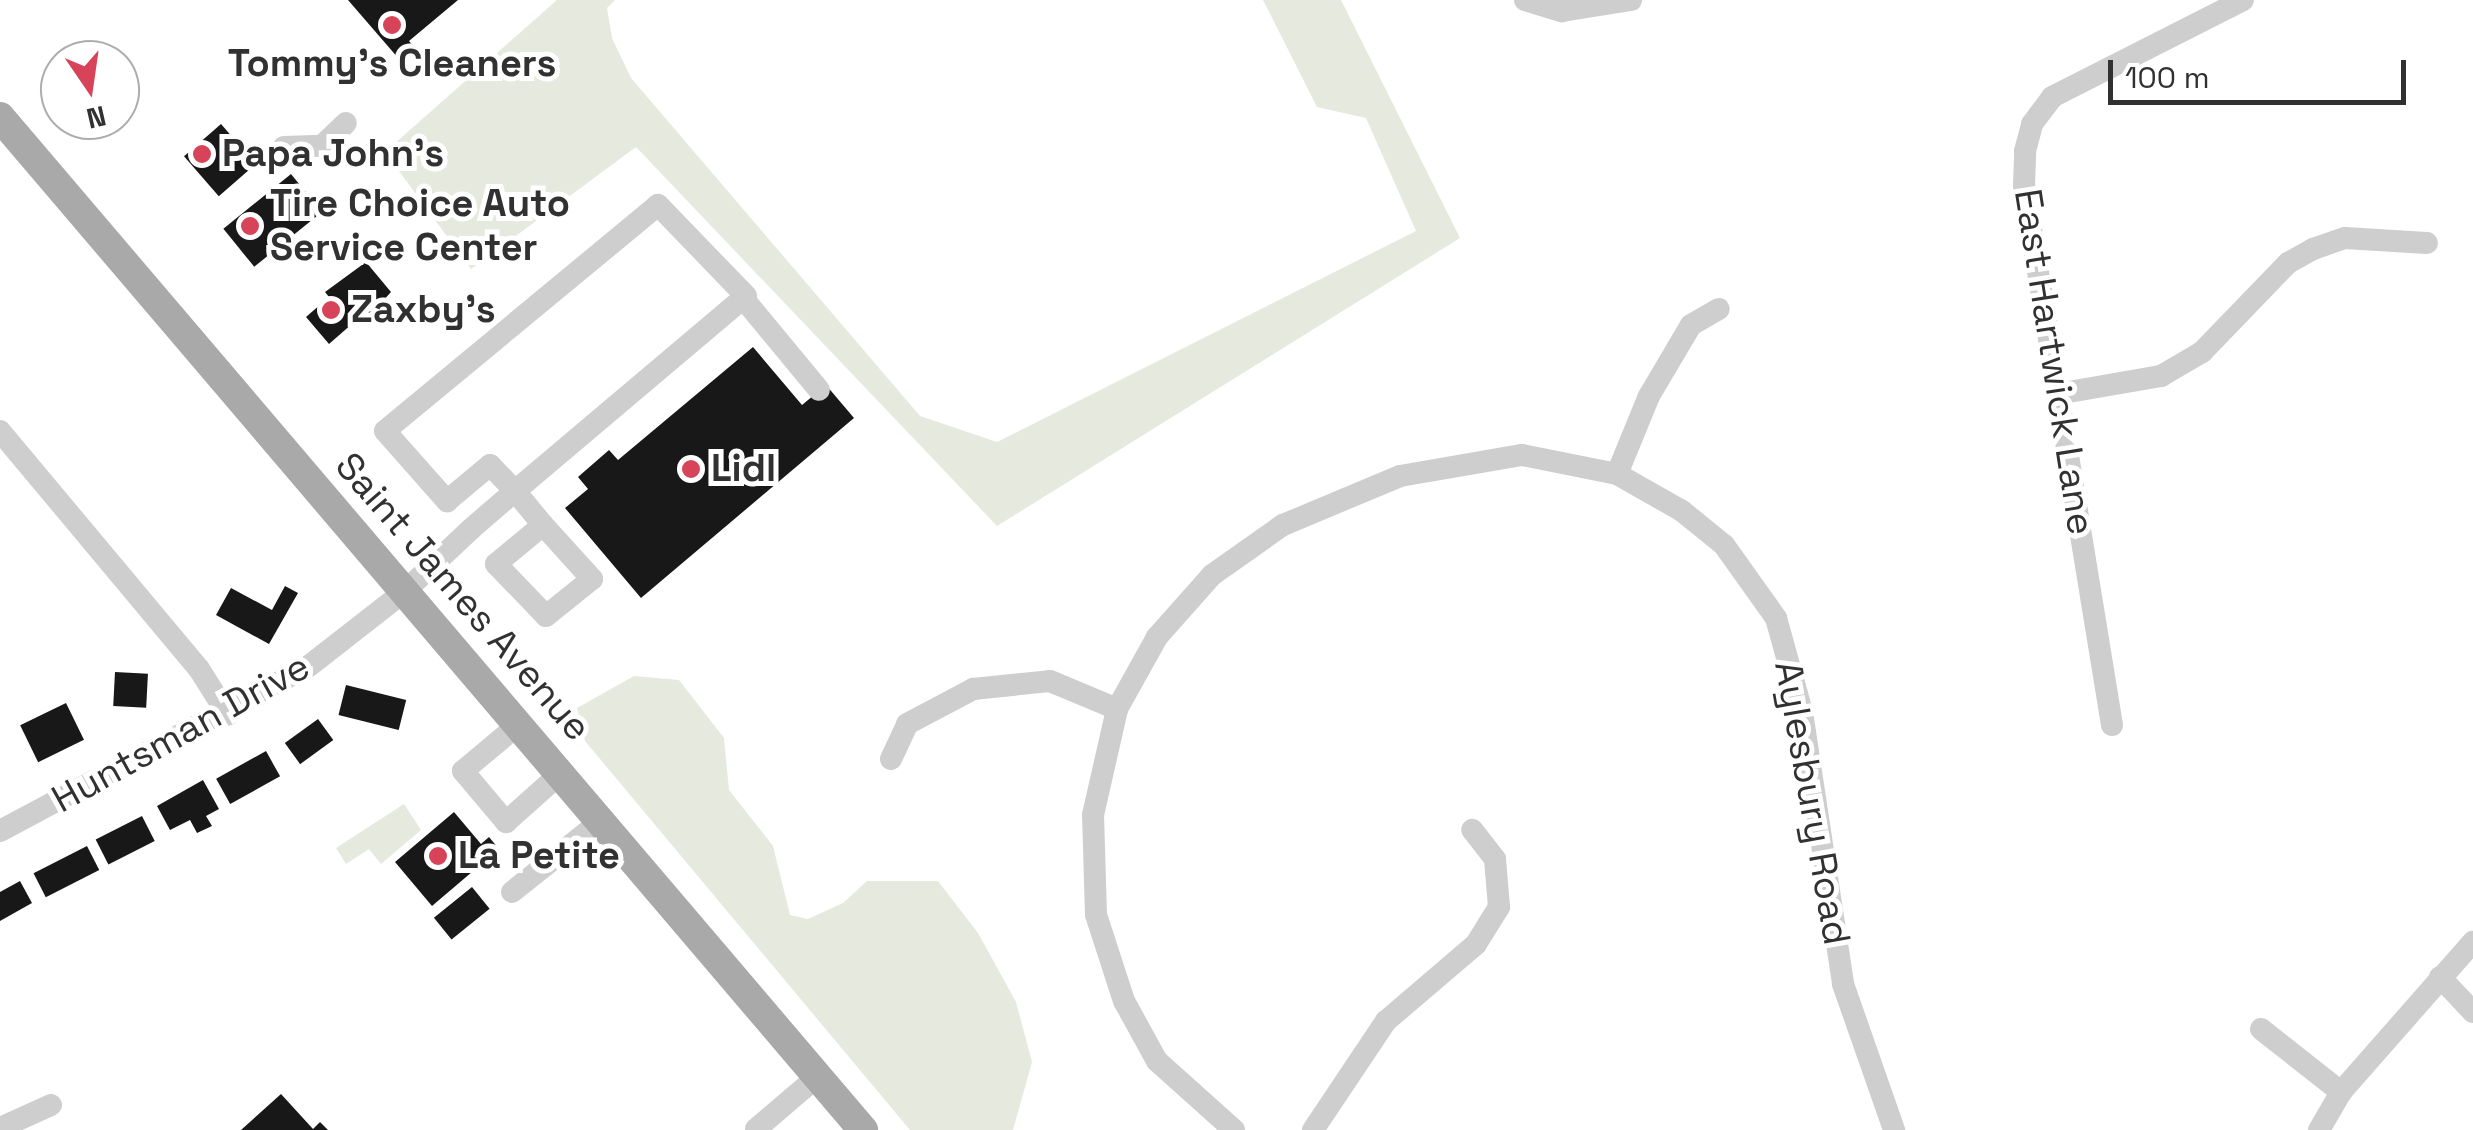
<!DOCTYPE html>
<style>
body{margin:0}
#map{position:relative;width:2473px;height:1130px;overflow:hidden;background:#fff;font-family:"Space Grotesk",sans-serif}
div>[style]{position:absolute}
.green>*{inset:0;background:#e5e9de}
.building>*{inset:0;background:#181818;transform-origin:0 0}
.minor>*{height:22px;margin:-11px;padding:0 11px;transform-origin:11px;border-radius:11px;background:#cecece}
.major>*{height:30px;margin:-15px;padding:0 15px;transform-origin:15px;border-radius:15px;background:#a9a9a9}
.dots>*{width:28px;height:28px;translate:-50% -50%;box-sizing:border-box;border:5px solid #fff;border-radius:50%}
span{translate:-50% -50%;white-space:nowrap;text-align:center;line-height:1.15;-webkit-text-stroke:10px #fff;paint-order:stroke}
.poi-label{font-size:38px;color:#313131;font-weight:700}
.left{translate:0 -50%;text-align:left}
.street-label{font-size:38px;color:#313131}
.north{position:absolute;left:40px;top:40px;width:100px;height:100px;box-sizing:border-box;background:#fff;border:2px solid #adadad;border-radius:50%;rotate:167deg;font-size:28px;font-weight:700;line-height:40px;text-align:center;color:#313131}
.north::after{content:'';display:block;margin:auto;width:35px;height:45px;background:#d74459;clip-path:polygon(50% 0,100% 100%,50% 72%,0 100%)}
.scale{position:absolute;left:2108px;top:60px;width:298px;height:45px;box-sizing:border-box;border:5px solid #313131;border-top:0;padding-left:12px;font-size:30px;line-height:35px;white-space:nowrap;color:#313131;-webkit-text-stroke:8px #fff;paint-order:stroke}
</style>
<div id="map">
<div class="green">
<div style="clip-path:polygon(557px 0,615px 0,607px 8px,612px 38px,631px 78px,920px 416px,997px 442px,1416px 231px,1366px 118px,1317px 107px,1263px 0,1341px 0,1460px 238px,997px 526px,636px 147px,471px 269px,385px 152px)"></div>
<div style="clip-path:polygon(634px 676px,679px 680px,724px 738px,729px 790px,773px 846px,790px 915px,808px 919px,843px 903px,867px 881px,938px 881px,978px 933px,1016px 1002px,1032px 1062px,1013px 1130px,910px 1130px,585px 741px,577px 708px)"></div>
<div style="clip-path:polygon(404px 804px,421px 830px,381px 864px,369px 849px,346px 864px,336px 848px)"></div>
</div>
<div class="building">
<div style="clip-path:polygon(348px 0,458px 0,409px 41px,414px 47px,399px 59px)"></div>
<div style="left:221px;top:124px;width:53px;height:49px;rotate:49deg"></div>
<div style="left:291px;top:174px;width:49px;height:87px;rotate:51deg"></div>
<div style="clip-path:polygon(366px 262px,391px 292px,363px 323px,353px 323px,329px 344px,306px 317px,329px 297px,325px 292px)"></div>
<div style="clip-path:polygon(753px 347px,802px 405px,826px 385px,854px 418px,641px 598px,565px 508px,588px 489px,578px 477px,609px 450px,618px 460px)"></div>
<div style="clip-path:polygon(285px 586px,298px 593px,269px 644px,216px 615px,231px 588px,272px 610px)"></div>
<div style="left:115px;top:672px;width:33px;height:34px;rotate:3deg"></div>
<div style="left:346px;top:685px;width:62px;height:31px;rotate:14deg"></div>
<div style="left:66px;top:703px;width:41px;height:51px;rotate:64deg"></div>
<div style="left:318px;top:719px;width:26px;height:41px;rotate:54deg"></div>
<div style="left:266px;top:751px;width:29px;height:57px;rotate:61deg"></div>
<div style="clip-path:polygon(203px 780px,219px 809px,206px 816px,212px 826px,197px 833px,190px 820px,170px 830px,157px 806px)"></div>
<div style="clip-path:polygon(454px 812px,481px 844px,489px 837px,499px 849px,432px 906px,395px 862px)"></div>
<div style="left:142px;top:816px;width:28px;height:52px;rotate:63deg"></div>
<div style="left:87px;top:846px;width:27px;height:60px;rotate:63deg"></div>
<div style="clip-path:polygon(20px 881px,32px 903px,0 921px,0 892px)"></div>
<div style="left:472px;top:887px;width:28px;height:49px;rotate:51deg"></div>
<div style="clip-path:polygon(281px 1094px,313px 1129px,320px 1122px,328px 1130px,241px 1130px)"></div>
</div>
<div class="minor">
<div style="left:1525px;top:0;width:39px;rotate:17deg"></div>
<div style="left:1562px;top:11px;width:70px;rotate:-9.1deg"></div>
<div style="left:284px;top:147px;width:38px;rotate:-2deg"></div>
<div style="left:322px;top:146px;width:33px;rotate:-44deg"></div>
<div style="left:743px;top:298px;width:119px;rotate:50.4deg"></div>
<div style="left:2057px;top:394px;width:106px;rotate:-9.8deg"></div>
<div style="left:2161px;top:376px;width:48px;rotate:-30.3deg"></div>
<div style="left:2202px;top:352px;width:124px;rotate:-46deg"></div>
<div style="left:2288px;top:263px;width:29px;rotate:-29deg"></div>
<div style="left:2313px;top:249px;width:34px;rotate:-19deg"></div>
<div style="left:2345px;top:238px;width:82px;rotate:3.5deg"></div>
<div style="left:0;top:431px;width:310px;rotate:50.1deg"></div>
<div style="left:199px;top:669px;width:54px;rotate:57.8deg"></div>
<div style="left:1617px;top:474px;width:84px;rotate:-67.7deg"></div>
<div style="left:1649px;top:396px;width:82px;rotate:-59.4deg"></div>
<div style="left:1691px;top:325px;width:32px;rotate:-30deg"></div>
<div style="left:519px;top:724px;width:73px;rotate:140deg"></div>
<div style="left:463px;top:771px;width:67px;rotate:49.9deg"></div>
<div style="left:506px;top:822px;width:74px;rotate:-41.7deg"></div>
<div style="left:2112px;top:725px;width:546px;rotate:-99.27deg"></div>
<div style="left:2024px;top:186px;width:35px;rotate:-88deg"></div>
<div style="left:2025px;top:151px;width:28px;rotate:-75deg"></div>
<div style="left:2032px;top:124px;width:34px;rotate:-53deg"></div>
<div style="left:2052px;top:97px;width:214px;rotate:-26.9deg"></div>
<div style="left:891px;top:759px;width:38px;rotate:-65deg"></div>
<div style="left:907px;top:724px;width:75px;rotate:-27.9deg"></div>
<div style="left:973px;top:689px;width:77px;rotate:-5.9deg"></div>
<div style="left:1050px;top:681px;width:73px;rotate:22.7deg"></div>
<div style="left:0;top:831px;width:350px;rotate:-28.1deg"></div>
<div style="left:309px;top:666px;width:122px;rotate:-38deg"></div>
<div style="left:405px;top:591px;width:91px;rotate:-43.2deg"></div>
<div style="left:471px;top:529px;width:58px;rotate:-40.8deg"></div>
<div style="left:515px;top:491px;width:302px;rotate:-40.2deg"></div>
<div style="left:746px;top:296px;width:127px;rotate:-134deg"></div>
<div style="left:658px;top:205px;width:354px;rotate:140.4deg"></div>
<div style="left:385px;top:431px;width:94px;rotate:48.5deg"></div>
<div style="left:447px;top:501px;width:56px;rotate:-39.9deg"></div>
<div style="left:490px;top:465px;width:36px;rotate:46deg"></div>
<div style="left:515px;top:491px;width:44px;rotate:50.5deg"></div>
<div style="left:543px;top:525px;width:61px;rotate:140.3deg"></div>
<div style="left:496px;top:564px;width:72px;rotate:46.1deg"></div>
<div style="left:546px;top:616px;width:59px;rotate:-38.8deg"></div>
<div style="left:592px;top:579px;width:73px;rotate:-132.2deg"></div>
<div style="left:512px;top:892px;width:114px;rotate:-38.6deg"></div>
<div style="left:2440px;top:977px;width:48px;rotate:46.7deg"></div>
<div style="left:2261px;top:1029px;width:102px;rotate:38.2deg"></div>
<div style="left:0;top:1128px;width:56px;rotate:-24.3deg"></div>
<div style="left:756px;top:1129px;width:82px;rotate:-40.5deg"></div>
<div style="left:1234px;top:1130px;width:103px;rotate:-138.1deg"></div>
<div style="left:1157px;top:1061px;width:68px;rotate:-118.8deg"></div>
<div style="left:1124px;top:1001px;width:90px;rotate:-108deg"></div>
<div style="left:1096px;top:915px;width:100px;rotate:-91.7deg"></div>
<div style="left:1093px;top:815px;width:109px;rotate:-77.2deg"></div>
<div style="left:1117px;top:709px;width:82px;rotate:-60.9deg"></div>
<div style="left:1157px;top:637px;width:83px;rotate:-48.4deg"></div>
<div style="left:1212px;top:575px;width:87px;rotate:-35.2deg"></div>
<div style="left:1283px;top:525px;width:127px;rotate:-22.7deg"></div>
<div style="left:1400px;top:476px;width:124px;rotate:-9.8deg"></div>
<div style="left:1522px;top:455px;width:97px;rotate:11.3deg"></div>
<div style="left:1617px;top:474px;width:75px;rotate:29.6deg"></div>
<div style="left:1682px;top:511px;width:54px;rotate:39deg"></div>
<div style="left:1724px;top:545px;width:90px;rotate:54.5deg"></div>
<div style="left:1776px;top:618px;width:98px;rotate:74.5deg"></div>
<div style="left:1802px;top:712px;width:275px;rotate:81.4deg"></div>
<div style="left:1843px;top:984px;width:155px;rotate:70.7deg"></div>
<div style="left:1313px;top:1130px;width:131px;rotate:-56.2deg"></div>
<div style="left:1386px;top:1021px;width:118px;rotate:-40.5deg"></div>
<div style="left:1476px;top:944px;width:44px;rotate:-58.1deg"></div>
<div style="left:1499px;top:907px;width:48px;rotate:-94.8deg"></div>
<div style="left:1495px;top:859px;width:37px;rotate:-128deg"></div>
<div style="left:2319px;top:1130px;width:44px;rotate:-59.9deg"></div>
<div style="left:2341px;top:1092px;width:200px;rotate:-48.7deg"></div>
</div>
<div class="major">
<div style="left:0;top:117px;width:1331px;rotate:49.57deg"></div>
</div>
<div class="dots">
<div style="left:392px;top:25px;background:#d74459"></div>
<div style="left:202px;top:154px;background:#d74459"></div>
<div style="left:250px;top:226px;background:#d74459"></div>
<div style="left:331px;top:310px;background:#d74459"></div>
<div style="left:691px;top:469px;background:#d74459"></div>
<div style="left:438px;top:856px;background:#d74459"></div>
</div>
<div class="poi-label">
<span style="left:392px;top:64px">Tommy's Cleaners</span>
<span class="left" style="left:222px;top:154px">Papa John's</span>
<span class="left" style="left:270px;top:226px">Tire Choice Auto<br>Service Center</span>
<span class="left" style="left:351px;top:310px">Zaxby's</span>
<span class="left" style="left:711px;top:469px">Lidl</span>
<span class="left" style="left:458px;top:856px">La Petite</span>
</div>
<div class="street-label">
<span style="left:2054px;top:362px;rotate:81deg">East Hartwick Lane</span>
<span style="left:463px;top:597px;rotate:49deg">Saint James Avenue</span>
<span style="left:181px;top:733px;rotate:-29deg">Huntsman Drive</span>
<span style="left:1812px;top:803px;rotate:80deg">Aylesbury Road</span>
</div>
<div class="north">N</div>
<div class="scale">100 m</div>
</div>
